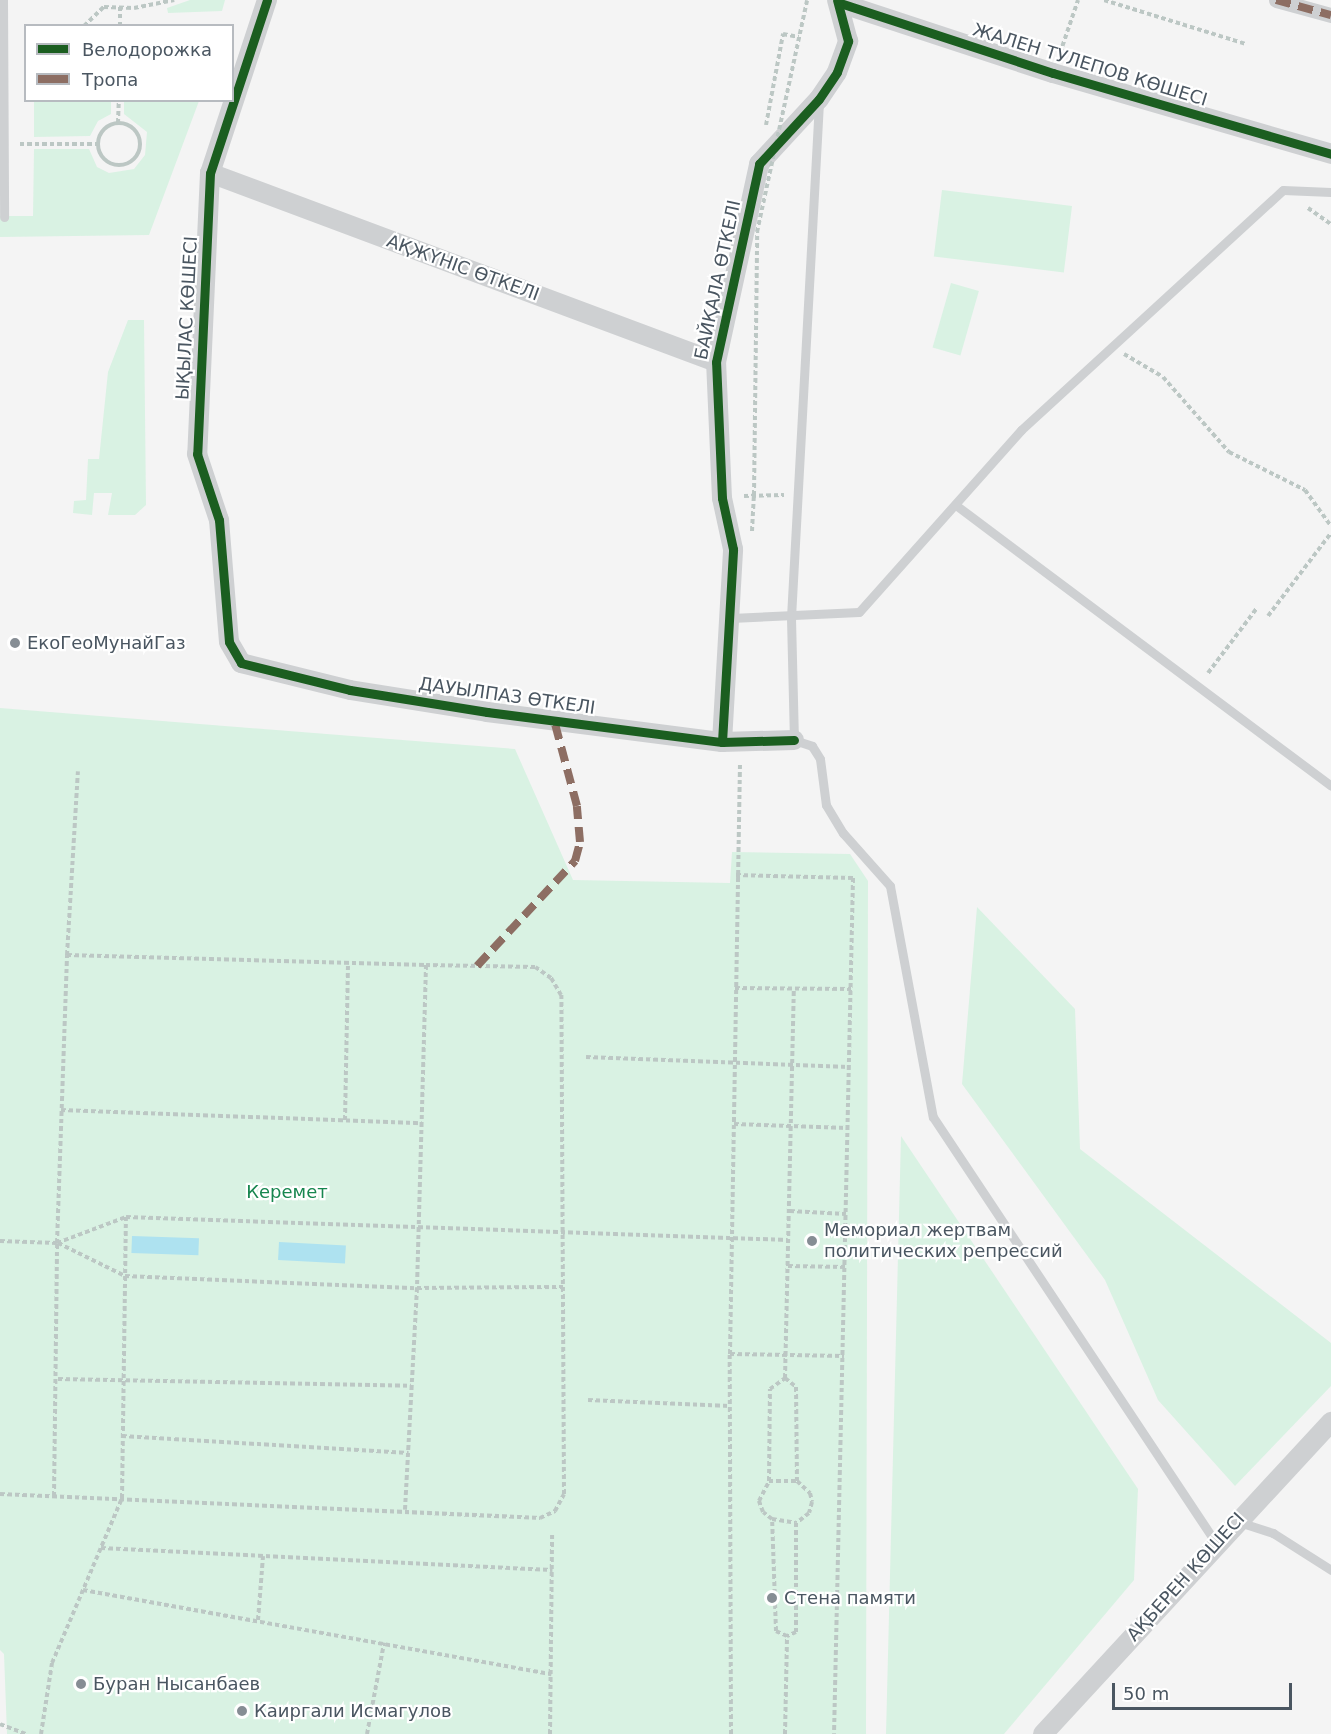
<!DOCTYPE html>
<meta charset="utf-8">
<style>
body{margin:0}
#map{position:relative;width:1331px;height:1734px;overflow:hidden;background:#f4f4f4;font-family:"DejaVu Sans",sans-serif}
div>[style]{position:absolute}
.green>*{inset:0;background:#d9f2e3;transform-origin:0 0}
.water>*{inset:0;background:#aee2f0;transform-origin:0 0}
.path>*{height:4px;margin-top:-2px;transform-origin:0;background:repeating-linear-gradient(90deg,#bcc7c4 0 4.5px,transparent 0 7.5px)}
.path>.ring{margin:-2px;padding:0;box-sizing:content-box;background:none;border:4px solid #bcc7c4;border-radius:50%}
.service>*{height:9px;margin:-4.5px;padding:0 4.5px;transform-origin:4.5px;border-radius:4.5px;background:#ced0d2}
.pedestrian>*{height:15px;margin:-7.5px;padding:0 7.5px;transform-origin:7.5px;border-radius:7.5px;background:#ced0d2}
.minor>*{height:20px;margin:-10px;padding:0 10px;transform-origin:10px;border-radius:10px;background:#ced0d2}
.path-bridge>*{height:4px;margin-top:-2px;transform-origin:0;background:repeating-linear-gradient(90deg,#bcc7c4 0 4.5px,transparent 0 7.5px)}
.quiet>*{height:8px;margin-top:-4px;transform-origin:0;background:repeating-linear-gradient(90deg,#8d6e63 0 15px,transparent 0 23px)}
.cycleway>*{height:9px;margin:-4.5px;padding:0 4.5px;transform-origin:4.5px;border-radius:4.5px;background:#1b5e20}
.dots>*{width:16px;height:16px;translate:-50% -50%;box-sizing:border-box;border:3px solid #fff;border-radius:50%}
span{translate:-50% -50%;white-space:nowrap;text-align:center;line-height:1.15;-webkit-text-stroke:4.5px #fff;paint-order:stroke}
.street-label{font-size:18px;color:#4a5661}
.poi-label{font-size:18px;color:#4a5661}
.left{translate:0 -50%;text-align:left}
.park-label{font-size:18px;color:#17864f}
.legend{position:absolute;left:24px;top:24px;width:210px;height:78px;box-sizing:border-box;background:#fff;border:2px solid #b7bbc0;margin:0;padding:8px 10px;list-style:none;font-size:18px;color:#4a5661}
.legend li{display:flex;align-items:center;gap:12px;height:30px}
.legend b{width:30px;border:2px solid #b7bbc0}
.scale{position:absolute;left:1112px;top:1683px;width:180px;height:27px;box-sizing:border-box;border:3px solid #4a5661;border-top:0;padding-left:8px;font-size:18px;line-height:21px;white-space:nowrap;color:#4a5661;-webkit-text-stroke:4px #fff;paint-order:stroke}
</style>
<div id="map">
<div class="green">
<div style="clip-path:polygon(190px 0,225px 0,222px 11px,168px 13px,167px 8px)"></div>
<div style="clip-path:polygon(34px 101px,111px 101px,111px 114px,98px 121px,90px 136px,34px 137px)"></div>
<div style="clip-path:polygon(124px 101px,199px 101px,149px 235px,0 237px,0 216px,33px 216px,34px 149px,89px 149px,97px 167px,109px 173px,134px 169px,145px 155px,147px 132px,124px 114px)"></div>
<div style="left:942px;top:190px;width:131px;height:67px;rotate:7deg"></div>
<div style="left:951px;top:283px;width:29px;height:67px;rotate:16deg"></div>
<div style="clip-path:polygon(128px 320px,144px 320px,146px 505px,135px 515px,108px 515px,112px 493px,94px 493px,92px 515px,73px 513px,74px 501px,86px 500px,88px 459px,99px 459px,108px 372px)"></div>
<div style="clip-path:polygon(0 708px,515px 749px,573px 880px,730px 883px,732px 852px,850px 854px,868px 881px,866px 1734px,7px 1734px,4px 1654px,0 1650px)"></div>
<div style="clip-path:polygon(977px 907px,1075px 1009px,1080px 1149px,1331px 1343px,1331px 1386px,1235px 1486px,1158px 1400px,1105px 1280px,962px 1084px)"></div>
<div style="clip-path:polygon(901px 1136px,1138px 1489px,1134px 1580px,1004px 1734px,886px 1734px)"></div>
</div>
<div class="water">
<div style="left:132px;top:1236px;width:67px;height:17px;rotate:2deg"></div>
<div style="left:279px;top:1242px;width:67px;height:18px;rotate:3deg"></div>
</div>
<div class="path">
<div style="left:1104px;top:0;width:149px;rotate:17.2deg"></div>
<div style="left:84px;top:26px;width:28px;rotate:-44deg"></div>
<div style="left:104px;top:7px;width:30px;rotate:2deg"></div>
<div style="left:134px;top:8px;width:41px;rotate:-11.3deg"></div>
<div style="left:120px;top:26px;width:19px;rotate:-90deg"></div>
<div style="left:1060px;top:53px;width:56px;rotate:-71.2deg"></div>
<div class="ring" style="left:98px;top:123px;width:38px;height:38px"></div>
<div style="left:118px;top:123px;width:23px;rotate:-88deg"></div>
<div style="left:766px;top:125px;width:93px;rotate:-79.4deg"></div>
<div style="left:783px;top:34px;width:16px;rotate:11deg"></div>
<div style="left:20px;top:144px;width:78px"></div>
<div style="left:1308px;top:208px;width:28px;rotate:35deg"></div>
<div style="left:1124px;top:354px;width:45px;rotate:30.5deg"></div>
<div style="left:1163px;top:377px;width:100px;rotate:48.7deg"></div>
<div style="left:1229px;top:452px;width:85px;rotate:26.6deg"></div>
<div style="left:1305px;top:490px;width:44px;rotate:54.2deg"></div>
<div style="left:744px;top:496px;width:40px;rotate:-1.4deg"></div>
<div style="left:752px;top:531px;width:36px;rotate:-87deg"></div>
<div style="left:1268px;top:616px;width:104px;rotate:-52.8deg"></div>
<div style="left:1208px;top:673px;width:81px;rotate:-53deg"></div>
<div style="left:736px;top:875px;width:117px;rotate:1.5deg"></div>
<div style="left:853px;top:878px;width:856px;rotate:91.27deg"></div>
<div style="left:67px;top:955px;width:184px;rotate:-86.6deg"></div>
<div style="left:735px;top:988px;width:116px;rotate:0.5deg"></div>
<div style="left:586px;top:1057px;width:263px;rotate:2.2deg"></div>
<div style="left:61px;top:1110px;width:361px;rotate:2.1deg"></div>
<div style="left:345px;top:1120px;width:154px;rotate:-88.9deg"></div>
<div style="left:734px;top:1124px;width:113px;rotate:2deg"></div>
<div style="left:790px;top:1211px;width:56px;rotate:3.1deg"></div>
<div style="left:0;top:1241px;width:57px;rotate:2deg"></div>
<div style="left:57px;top:1243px;width:74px;rotate:-20.6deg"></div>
<div style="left:126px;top:1217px;width:662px;rotate:1.99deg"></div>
<div style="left:58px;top:1243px;width:75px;rotate:26.2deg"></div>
<div style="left:125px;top:1276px;width:292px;rotate:2.4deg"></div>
<div style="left:417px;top:1288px;width:146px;rotate:-0.4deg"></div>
<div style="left:788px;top:1266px;width:57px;rotate:1deg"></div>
<div style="left:730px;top:1354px;width:114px;rotate:1deg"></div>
<div style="left:785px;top:1378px;width:14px;rotate:39deg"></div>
<div style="left:796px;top:1387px;width:94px;rotate:89.4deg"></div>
<div style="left:797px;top:1481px;width:18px;rotate:43deg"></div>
<div style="left:810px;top:1493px;width:9px;rotate:77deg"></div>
<div style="left:812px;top:1502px;width:11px;rotate:105deg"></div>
<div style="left:809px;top:1513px;width:16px;rotate:142deg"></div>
<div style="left:796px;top:1523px;width:109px;rotate:90deg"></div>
<div style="left:796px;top:1632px;width:10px;rotate:156deg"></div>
<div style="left:58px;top:1379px;width:353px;rotate:1.1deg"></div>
<div style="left:588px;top:1400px;width:142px;rotate:2.4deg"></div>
<div style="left:122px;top:1436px;width:287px;rotate:3.4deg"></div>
<div style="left:769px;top:1481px;width:28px"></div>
<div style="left:0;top:1494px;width:541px;rotate:2.54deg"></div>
<div style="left:540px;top:1518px;width:17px;rotate:-25deg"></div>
<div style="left:555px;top:1511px;width:19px;rotate:-62deg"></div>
<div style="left:564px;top:1494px;width:499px;rotate:-90.3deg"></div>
<div style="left:561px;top:995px;width:20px;rotate:-120deg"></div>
<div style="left:551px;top:978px;width:19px;rotate:-145deg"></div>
<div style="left:535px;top:967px;width:109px;rotate:-178.9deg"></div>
<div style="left:54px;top:1496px;width:253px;rotate:-89.3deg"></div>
<div style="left:57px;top:1243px;width:288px;rotate:-88deg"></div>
<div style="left:67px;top:955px;width:359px;rotate:1.6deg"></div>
<div style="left:426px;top:965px;width:323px;rotate:91.6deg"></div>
<div style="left:417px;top:1288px;width:222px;rotate:93.1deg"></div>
<div style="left:772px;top:1519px;width:24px;rotate:9deg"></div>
<div style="left:101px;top:1548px;width:452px;rotate:2.8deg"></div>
<div style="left:83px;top:1590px;width:476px;rotate:10.2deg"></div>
<div style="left:258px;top:1620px;width:64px;rotate:-85.5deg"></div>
<div style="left:0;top:1724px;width:28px;rotate:21deg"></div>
<div style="left:41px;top:1734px;width:72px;rotate:-81.2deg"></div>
<div style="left:52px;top:1663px;width:179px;rotate:-67deg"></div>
<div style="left:122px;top:1498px;width:281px;rotate:-89.2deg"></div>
<div style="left:367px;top:1734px;width:93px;rotate:-79.4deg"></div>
<div style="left:550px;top:1734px;width:199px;rotate:-89.4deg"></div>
<div style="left:731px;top:1734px;width:380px;rotate:-90.2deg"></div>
<div style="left:730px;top:1354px;width:591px;rotate:-89.03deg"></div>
<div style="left:785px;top:1734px;width:98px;rotate:-88.8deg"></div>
<div style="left:787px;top:1636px;width:12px;rotate:-156deg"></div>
<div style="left:776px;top:1631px;width:112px;rotate:-92deg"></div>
<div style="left:772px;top:1519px;width:11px;rotate:-142deg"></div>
<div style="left:763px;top:1512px;width:12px;rotate:-110deg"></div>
<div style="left:759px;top:1501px;width:22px;rotate:-63deg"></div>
<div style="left:769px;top:1481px;width:92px;rotate:-89.4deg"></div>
<div style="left:770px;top:1389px;width:19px;rotate:-36deg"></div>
<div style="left:785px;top:1378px;width:390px;rotate:-88.7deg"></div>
</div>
<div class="service">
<div style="left:3px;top:0;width:217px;rotate:89.7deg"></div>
<div style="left:819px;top:102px;width:517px;rotate:93.11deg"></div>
<div style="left:791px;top:618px;width:122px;rotate:88.6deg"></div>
<div style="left:794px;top:740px;width:19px;rotate:18deg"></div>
<div style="left:812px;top:746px;width:15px;rotate:58deg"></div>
<div style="left:820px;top:759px;width:46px;rotate:82.6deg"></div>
<div style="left:826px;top:805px;width:33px;rotate:59deg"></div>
<div style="left:843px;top:833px;width:71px;rotate:48.4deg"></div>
<div style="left:890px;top:886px;width:235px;rotate:79.5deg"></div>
<div style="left:933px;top:1117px;width:511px;rotate:56.4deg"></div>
<div style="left:957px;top:506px;width:467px;rotate:36.8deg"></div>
<div style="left:731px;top:618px;width:128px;rotate:-2.7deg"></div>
<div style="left:859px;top:612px;width:244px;rotate:-48.3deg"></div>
<div style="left:1021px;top:430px;width:355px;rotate:-42.5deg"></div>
<div style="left:1283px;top:190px;width:48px;rotate:2.4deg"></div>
<div style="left:1239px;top:1522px;width:36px;rotate:18deg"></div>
<div style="left:1273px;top:1533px;width:69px;rotate:32.5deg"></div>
</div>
<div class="pedestrian">
<div style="left:1276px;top:0;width:57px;rotate:15.3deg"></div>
</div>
<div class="minor">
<div style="left:267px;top:0;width:182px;rotate:108.2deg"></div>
<div style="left:210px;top:173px;width:281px;rotate:92.6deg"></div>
<div style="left:197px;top:454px;width:70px;rotate:71.6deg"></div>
<div style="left:219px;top:520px;width:122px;rotate:85.3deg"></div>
<div style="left:229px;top:642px;width:24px;rotate:60deg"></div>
<div style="left:241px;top:663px;width:112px;rotate:13.9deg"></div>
<div style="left:350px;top:690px;width:139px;rotate:9.1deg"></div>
<div style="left:487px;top:712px;width:237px;rotate:7.3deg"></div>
<div style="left:722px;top:742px;width:72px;rotate:-1.6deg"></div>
<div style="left:840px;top:3px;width:224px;rotate:18.2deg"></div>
<div style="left:1053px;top:73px;width:290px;rotate:16.2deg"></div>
<div style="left:210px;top:173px;width:540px;rotate:20.48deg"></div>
<div style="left:722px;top:742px;width:193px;rotate:-86.7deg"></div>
<div style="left:733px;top:549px;width:52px;rotate:-102.2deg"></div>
<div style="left:722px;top:498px;width:136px;rotate:-92.5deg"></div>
<div style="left:716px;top:362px;width:203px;rotate:-77.7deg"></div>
<div style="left:759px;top:164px;width:88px;rotate:-47.3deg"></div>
<div style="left:819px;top:99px;width:32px;rotate:-56deg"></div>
<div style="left:837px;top:72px;width:33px;rotate:-70deg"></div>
<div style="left:848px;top:41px;width:42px;rotate:-105deg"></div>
<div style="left:1043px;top:1734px;width:425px;rotate:-47.3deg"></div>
</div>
<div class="path-bridge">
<div style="left:754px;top:495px;width:263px;rotate:-89.3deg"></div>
<div style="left:757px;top:232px;width:237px;rotate:-77.8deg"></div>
</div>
<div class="quiet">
<div style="left:1276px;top:0;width:57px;rotate:15.3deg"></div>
<div style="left:477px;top:966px;width:144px;rotate:-47deg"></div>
<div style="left:575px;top:861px;width:20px;rotate:-75deg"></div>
<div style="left:580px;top:842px;width:36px;rotate:-95deg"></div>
<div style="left:577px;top:806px;width:89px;rotate:-105deg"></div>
</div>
<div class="cycleway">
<div style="left:267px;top:0;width:182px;rotate:108.2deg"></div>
<div style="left:210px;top:173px;width:281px;rotate:92.6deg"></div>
<div style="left:197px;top:454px;width:70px;rotate:71.6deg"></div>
<div style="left:219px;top:520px;width:122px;rotate:85.3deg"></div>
<div style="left:229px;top:642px;width:24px;rotate:60deg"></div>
<div style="left:241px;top:663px;width:112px;rotate:13.9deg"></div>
<div style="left:350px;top:690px;width:139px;rotate:9.1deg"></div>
<div style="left:487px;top:712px;width:237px;rotate:7.3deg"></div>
<div style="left:722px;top:742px;width:72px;rotate:-1.6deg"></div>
<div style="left:840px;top:3px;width:224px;rotate:18.2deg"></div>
<div style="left:1053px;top:73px;width:290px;rotate:16.2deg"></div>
<div style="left:722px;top:742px;width:193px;rotate:-86.7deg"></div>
<div style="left:733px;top:549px;width:52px;rotate:-102.2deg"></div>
<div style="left:722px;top:498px;width:136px;rotate:-92.5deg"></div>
<div style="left:716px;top:362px;width:203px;rotate:-77.7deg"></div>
<div style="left:759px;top:164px;width:88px;rotate:-47.3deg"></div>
<div style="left:819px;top:99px;width:32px;rotate:-56deg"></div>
<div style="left:837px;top:72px;width:33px;rotate:-70deg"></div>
<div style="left:848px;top:41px;width:42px;rotate:-105deg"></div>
</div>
<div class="dots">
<div style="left:15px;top:643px;background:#868d94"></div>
<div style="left:812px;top:1241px;background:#868d94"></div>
<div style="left:772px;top:1598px;background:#868d94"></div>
<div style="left:81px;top:1684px;background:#868d94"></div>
<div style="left:242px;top:1711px;background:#868d94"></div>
</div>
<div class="street-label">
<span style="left:1090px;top:65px;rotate:17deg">ЖАЛЕН ТУЛЕПОВ КӨШЕСІ</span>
<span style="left:463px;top:268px;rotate:20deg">АҚЖҮНІС ӨТКЕЛІ</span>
<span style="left:718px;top:280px;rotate:-78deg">БАЙҚАЛА ӨТКЕЛІ</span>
<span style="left:187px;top:318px;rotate:-87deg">ЫҚЫЛАС КӨШЕСІ</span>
<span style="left:507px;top:696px;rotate:8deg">ДАУЫЛПАЗ ӨТКЕЛІ</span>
<span style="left:1186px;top:1577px;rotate:-48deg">АҚБЕРЕН КӨШЕСІ</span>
</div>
<div class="poi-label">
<span class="left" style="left:27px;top:643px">ЕкоГеоМунайГаз</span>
<span class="left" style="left:824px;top:1241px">Мемориал жертвам<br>политических репрессий</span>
<span class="left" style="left:784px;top:1598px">Стена памяти</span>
<span class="left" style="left:93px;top:1684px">Буран Нысанбаев</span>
<span class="left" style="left:254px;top:1711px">Каиргали Исмагулов</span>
</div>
<div class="park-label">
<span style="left:287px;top:1192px">Керемет</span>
</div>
<ul class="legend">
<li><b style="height:8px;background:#1b5e20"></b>Велодорожка</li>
<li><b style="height:8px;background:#8d6e63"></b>Тропа</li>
</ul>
<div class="scale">50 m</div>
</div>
